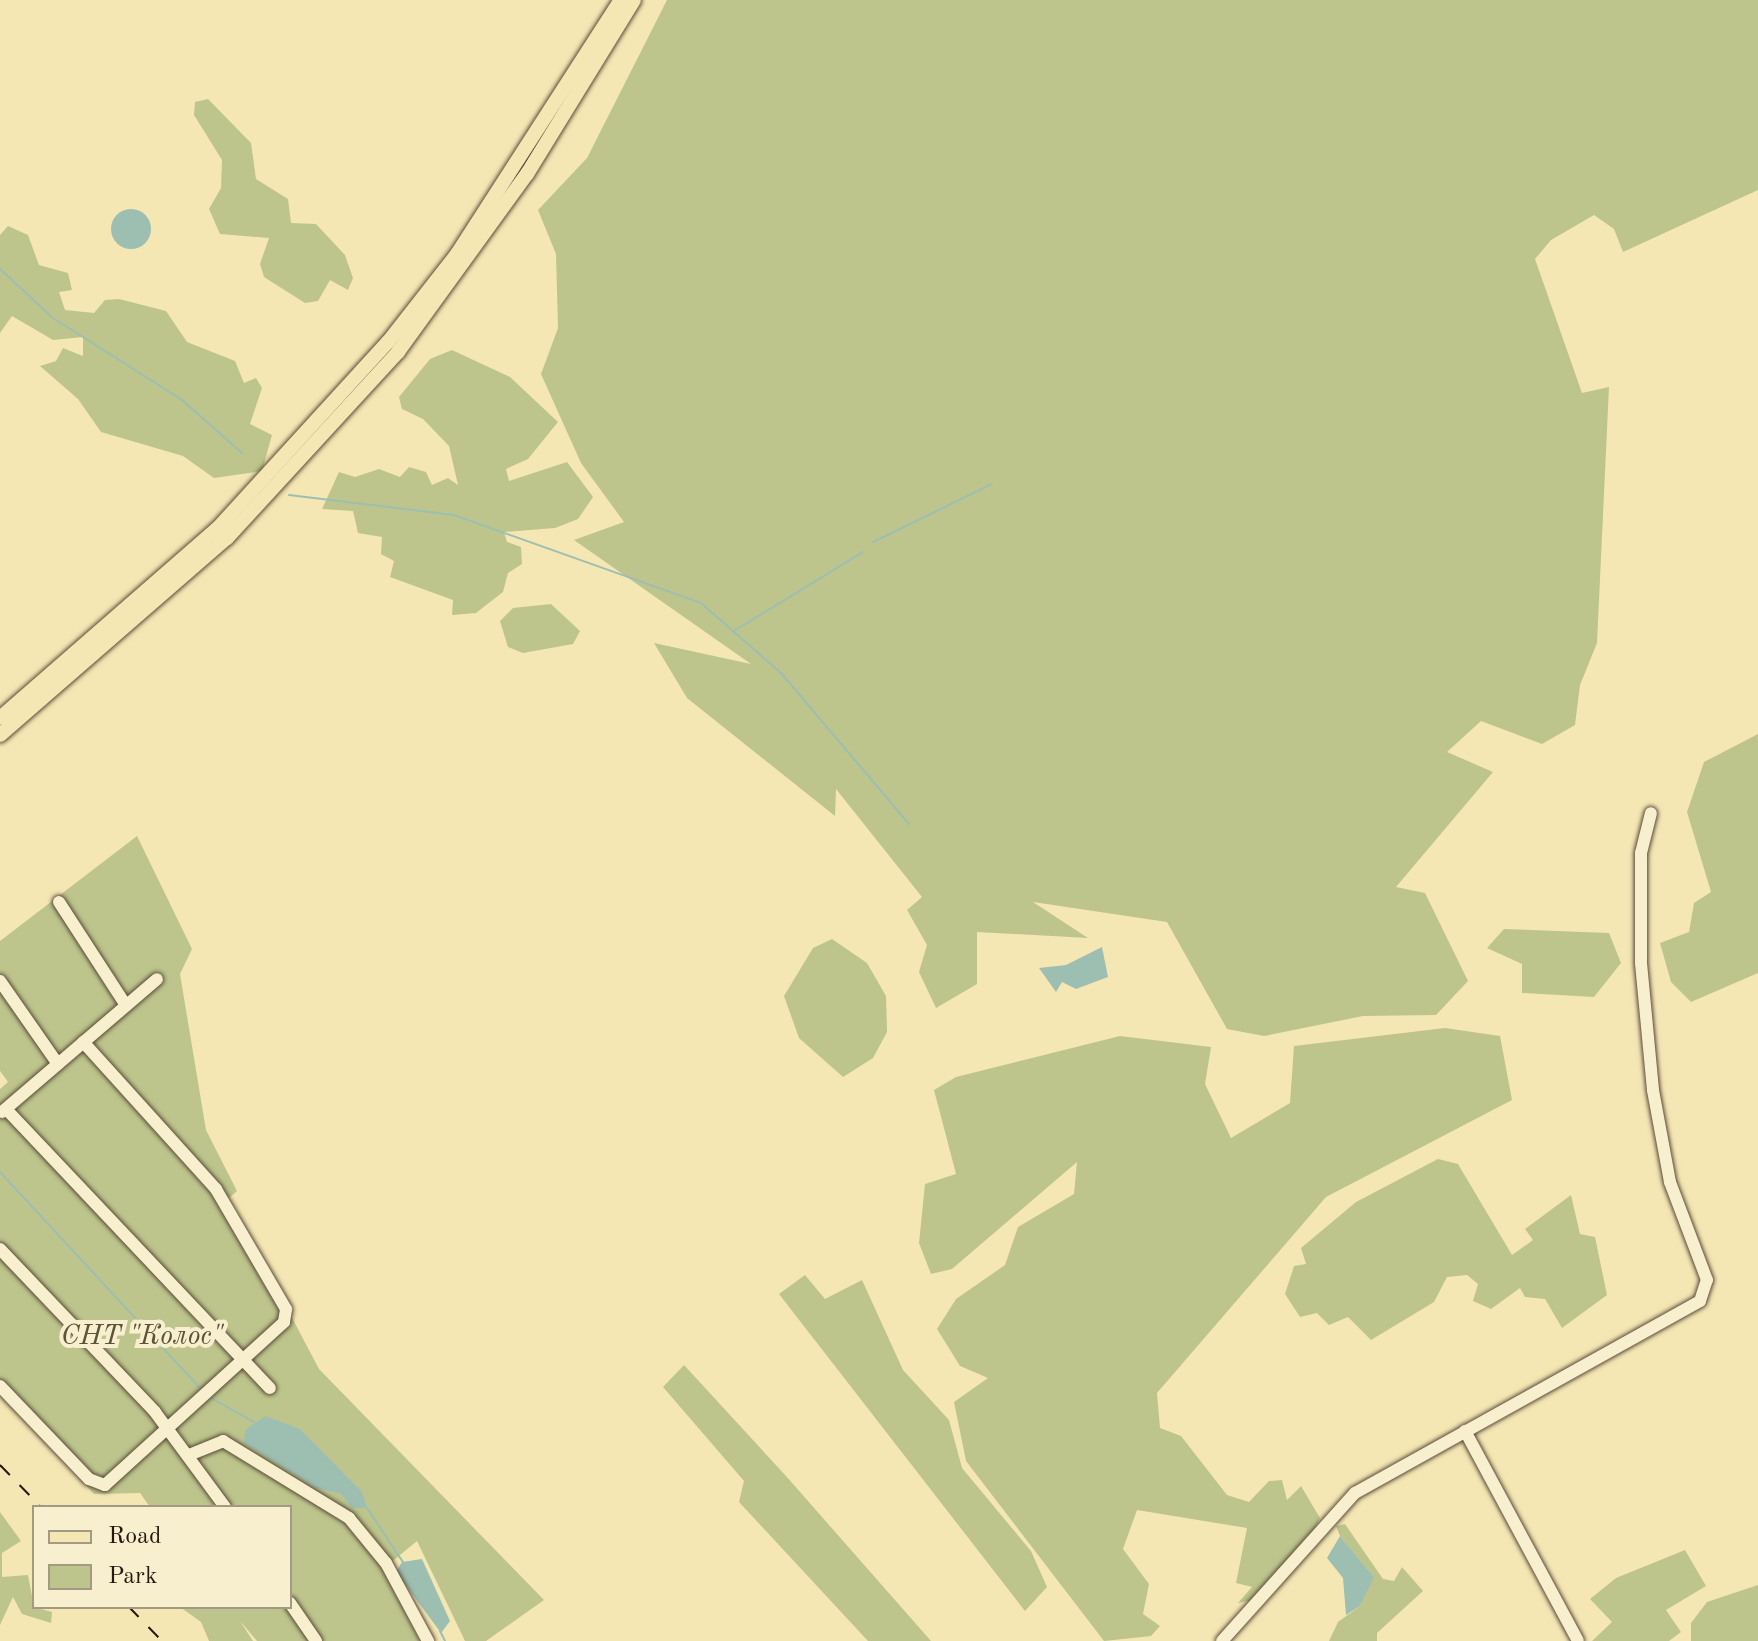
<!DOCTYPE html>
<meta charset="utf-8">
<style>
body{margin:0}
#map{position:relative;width:1758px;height:1641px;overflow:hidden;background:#f5e7b4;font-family:"Old Standard TT",serif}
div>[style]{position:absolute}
.green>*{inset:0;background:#bdc58c}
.water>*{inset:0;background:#9dbfb2}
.round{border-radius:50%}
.stream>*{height:2px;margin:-1px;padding:0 1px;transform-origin:1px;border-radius:1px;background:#9dbfb2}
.roads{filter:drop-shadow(0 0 2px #5a4b39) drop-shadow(0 0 2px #5a4b39)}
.minor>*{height:12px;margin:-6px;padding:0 6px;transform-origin:6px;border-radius:6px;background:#f8efce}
.major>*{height:14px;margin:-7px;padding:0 7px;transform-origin:7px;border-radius:7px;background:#f5e7b4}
.rail>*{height:2px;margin-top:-1px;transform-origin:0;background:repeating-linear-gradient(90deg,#261710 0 14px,transparent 0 28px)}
span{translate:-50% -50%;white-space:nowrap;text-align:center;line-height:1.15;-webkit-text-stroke:8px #f8efce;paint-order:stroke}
.park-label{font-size:28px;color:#5b543b;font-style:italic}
.legend{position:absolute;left:32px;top:1505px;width:260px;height:104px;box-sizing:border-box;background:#f8efce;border:2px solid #a49982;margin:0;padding:10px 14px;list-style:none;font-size:24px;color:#261710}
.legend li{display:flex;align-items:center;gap:16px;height:40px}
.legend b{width:40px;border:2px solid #a49982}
</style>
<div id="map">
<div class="green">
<div style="clip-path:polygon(667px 0,1758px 0,1758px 190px,1623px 252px,1614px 229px,1594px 215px,1551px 240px,1535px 259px,1582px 393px,1609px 387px,1597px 643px,1580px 685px,1575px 725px,1542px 744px,1481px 721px,1447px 752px,1493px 772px,1396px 887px,1425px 893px,1468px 981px,1436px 1015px,1363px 1016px,1264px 1036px,1227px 1029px,1167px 922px,1033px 902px,1088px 938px,977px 932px,977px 984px,936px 1008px,919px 972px,927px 945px,907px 910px,922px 897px,836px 789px,835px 816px,687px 698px,654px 643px,751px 664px,574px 540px,624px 522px,581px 463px,541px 374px,558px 328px,556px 254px,538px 210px,587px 158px)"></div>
<div style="clip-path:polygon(208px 99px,251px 143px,256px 179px,288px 199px,291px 223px,316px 224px,345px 255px,353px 278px,348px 290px,330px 280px,318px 301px,305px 303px,264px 277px,260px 264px,269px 238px,220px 234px,209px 209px,221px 188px,222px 160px,194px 115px,195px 102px)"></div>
<div style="clip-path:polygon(8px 226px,28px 235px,39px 265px,68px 273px,72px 290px,59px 292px,65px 310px,94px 313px,105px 300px,119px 299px,166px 311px,187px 342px,235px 361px,244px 383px,256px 378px,262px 388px,250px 424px,272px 435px,262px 471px,214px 478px,183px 456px,101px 432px,78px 399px,40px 366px,56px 361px,63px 348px,83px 356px,83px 337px,53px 340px,12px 316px,0 333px,0 235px)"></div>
<div style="clip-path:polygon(452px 350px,510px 377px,558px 422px,528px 459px,506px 469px,509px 481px,567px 462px,593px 497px,578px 519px,555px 528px,504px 532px,507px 542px,521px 547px,522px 564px,508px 573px,503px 592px,476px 613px,452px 615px,453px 600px,390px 577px,394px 561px,381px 554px,382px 537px,358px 533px,353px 511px,322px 509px,339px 472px,355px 477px,379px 469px,400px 477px,409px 467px,426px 472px,432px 485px,448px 478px,458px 485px,449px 446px,423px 419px,402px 409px,399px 397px,430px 359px)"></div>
<div style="clip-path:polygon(551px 604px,580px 631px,573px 644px,523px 653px,508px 647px,500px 621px,513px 608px)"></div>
<div style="clip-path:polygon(1758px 734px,1758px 973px,1691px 1002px,1671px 982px,1660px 943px,1689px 932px,1694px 903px,1711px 892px,1687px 812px,1704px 762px)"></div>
<div style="clip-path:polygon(137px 836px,192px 949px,180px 974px,206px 1130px,237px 1191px,229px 1198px,319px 1369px,544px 1600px,486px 1641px,465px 1641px,417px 1541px,383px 1569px,420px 1641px,257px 1641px,240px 1621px,253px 1641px,209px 1641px,201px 1622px,180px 1607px,290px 1607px,290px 1507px,150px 1507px,140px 1493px,94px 1494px,0 1393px,0 1089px,8px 1082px,0 1071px,0 941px)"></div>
<div style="clip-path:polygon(1504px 929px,1609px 933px,1621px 963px,1594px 997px,1522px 993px,1522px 964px,1487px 948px)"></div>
<div style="clip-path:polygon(832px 939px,867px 963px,886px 996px,887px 1032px,873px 1058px,843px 1077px,799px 1038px,784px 996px,813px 948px)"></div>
<div style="clip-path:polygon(1445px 1028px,1500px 1036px,1512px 1100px,1326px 1197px,1157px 1393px,1160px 1428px,1181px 1436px,1227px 1495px,1249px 1502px,1269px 1481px,1282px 1480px,1287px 1500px,1301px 1486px,1320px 1518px,1309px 1541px,1254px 1600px,1238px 1603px,1252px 1587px,1236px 1583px,1247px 1528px,1137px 1510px,1123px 1549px,1149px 1584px,1143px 1614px,1160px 1626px,1151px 1636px,1104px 1641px,966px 1461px,954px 1402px,988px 1378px,960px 1366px,937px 1329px,956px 1299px,1005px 1265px,1018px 1227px,1074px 1194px,1077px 1162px,952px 1269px,931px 1274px,919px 1243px,925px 1184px,956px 1174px,934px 1090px,956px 1077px,1120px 1036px,1211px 1047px,1205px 1084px,1231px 1138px,1290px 1103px,1294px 1046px)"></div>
<div style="clip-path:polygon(1438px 1159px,1458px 1164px,1512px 1255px,1533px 1240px,1525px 1229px,1571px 1195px,1580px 1234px,1595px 1237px,1607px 1295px,1562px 1328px,1545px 1299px,1525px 1297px,1520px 1288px,1491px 1309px,1473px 1301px,1478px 1284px,1467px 1275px,1447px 1277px,1434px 1302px,1371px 1340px,1348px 1317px,1329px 1325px,1317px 1313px,1300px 1317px,1285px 1294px,1294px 1266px,1306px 1264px,1301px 1248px,1356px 1202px)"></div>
<div style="clip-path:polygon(805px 1275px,825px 1299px,862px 1280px,903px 1370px,949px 1420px,962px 1468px,1031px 1551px,1047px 1587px,1025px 1611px,779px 1294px)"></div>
<div style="clip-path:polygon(684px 1365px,786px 1476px,931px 1641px,868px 1641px,739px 1502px,744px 1481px,663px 1387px)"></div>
<div style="clip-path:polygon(0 1512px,21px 1541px,2px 1553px,2px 1577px,28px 1575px,34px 1607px,52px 1612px,51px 1623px,22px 1614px,13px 1597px,0 1625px)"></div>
<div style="clip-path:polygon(1345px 1524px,1383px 1579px,1394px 1581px,1402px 1567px,1423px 1591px,1377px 1633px,1377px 1641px,1329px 1641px,1338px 1622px,1360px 1606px,1373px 1576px,1340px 1536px,1336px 1526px)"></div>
<div style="clip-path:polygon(1685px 1550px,1706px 1586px,1666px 1610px,1681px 1632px,1669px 1641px,1592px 1641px,1612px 1622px,1590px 1599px,1616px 1578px)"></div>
<div style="clip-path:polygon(1758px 1585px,1758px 1641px,1691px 1641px,1691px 1623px,1707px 1602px)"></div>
</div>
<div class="water">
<div class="round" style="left:111px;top:209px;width:40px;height:40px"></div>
<div style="clip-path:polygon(1102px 947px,1108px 977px,1076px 989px,1062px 982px,1056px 992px,1039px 968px,1066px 965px)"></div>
<div style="clip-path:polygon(265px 1416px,300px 1429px,362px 1492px,367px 1508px,352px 1508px,341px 1494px,316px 1488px,244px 1443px,245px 1430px)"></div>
<div style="clip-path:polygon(1340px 1536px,1374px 1577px,1360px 1606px,1346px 1615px,1343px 1578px,1327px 1558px)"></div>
<div style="clip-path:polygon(422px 1559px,450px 1621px,441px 1633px,396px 1572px,402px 1562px)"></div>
</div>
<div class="stream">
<div style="left:0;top:269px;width:72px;rotate:42.8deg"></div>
<div style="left:53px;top:318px;width:153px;rotate:32.4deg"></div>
<div style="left:182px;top:400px;width:80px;rotate:41.5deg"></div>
<div style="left:289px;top:495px;width:166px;rotate:6.9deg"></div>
<div style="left:454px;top:515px;width:262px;rotate:19.6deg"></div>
<div style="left:701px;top:603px;width:106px;rotate:41.2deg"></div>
<div style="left:781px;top:673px;width:198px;rotate:49.7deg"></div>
<div style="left:873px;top:542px;width:132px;rotate:-26deg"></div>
<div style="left:734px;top:631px;width:151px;rotate:-31.5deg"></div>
<div style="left:0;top:1172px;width:299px;rotate:47.2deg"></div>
<div style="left:211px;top:1398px;width:49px;rotate:29.2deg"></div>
<div style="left:367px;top:1508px;width:65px;rotate:56.3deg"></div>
<div style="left:440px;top:1631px;width:11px;rotate:63deg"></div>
</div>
<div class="roads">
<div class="minor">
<div style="left:59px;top:902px;width:121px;rotate:57.1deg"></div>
<div style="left:0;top:981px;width:101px;rotate:55.1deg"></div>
<div style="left:6px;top:1109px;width:384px;rotate:46.6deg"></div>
<div style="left:2px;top:1112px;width:204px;rotate:-40.6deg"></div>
<div style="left:0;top:1249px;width:225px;rotate:46.4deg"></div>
<div style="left:155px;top:1412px;width:118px;rotate:53.6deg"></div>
<div style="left:0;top:1386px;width:129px;rotate:46.3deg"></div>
<div style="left:89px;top:1479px;width:17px;rotate:21deg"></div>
<div style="left:105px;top:1485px;width:242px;rotate:-42.3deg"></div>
<div style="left:284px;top:1322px;width:13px;rotate:-81deg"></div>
<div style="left:286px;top:1309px;width:139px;rotate:-120.3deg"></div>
<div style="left:216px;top:1189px;width:198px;rotate:-132.1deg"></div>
<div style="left:1465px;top:1431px;width:238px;rotate:61.7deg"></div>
<div style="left:189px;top:1455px;width:37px;rotate:-22deg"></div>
<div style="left:223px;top:1441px;width:148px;rotate:31.4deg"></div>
<div style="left:349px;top:1518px;width:58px;rotate:50.6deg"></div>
<div style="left:386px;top:1563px;width:89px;rotate:61.7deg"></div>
<div style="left:290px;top:1603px;width:46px;rotate:55.6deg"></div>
<div style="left:1222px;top:1641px;width:199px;rotate:-48.1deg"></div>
<div style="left:1355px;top:1493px;width:395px;rotate:-29.1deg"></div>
<div style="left:1700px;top:1301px;width:22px;rotate:-72deg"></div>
<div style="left:1707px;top:1280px;width:105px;rotate:-110.7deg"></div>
<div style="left:1670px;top:1182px;width:94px;rotate:-100.5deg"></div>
<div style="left:1653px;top:1090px;width:128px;rotate:-95.4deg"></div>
<div style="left:1641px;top:963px;width:110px;rotate:-90deg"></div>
<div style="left:1641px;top:853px;width:41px;rotate:-76deg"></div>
</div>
<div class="major">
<div style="left:0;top:718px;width:288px;rotate:-41.1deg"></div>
<div style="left:217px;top:529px;width:253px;rotate:-47.6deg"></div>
<div style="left:388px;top:342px;width:112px;rotate:-51.9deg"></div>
<div style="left:457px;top:254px;width:302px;rotate:-57.2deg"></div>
<div style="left:0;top:735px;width:301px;rotate:-41deg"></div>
<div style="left:227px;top:538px;width:253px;rotate:-47.4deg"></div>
<div style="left:398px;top:352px;width:220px;rotate:-54.1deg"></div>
<div style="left:527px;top:174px;width:204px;rotate:-58.4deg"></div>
</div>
</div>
<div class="rail">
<div style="left:0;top:1465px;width:59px;rotate:45.7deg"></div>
<div style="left:129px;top:1607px;width:47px;rotate:45.9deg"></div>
</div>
<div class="park-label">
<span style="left:142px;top:1337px">СНТ "Колос"</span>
</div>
<ul class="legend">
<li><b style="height:10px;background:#f5e7b4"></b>Road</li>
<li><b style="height:22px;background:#bdc58c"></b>Park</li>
</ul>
</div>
